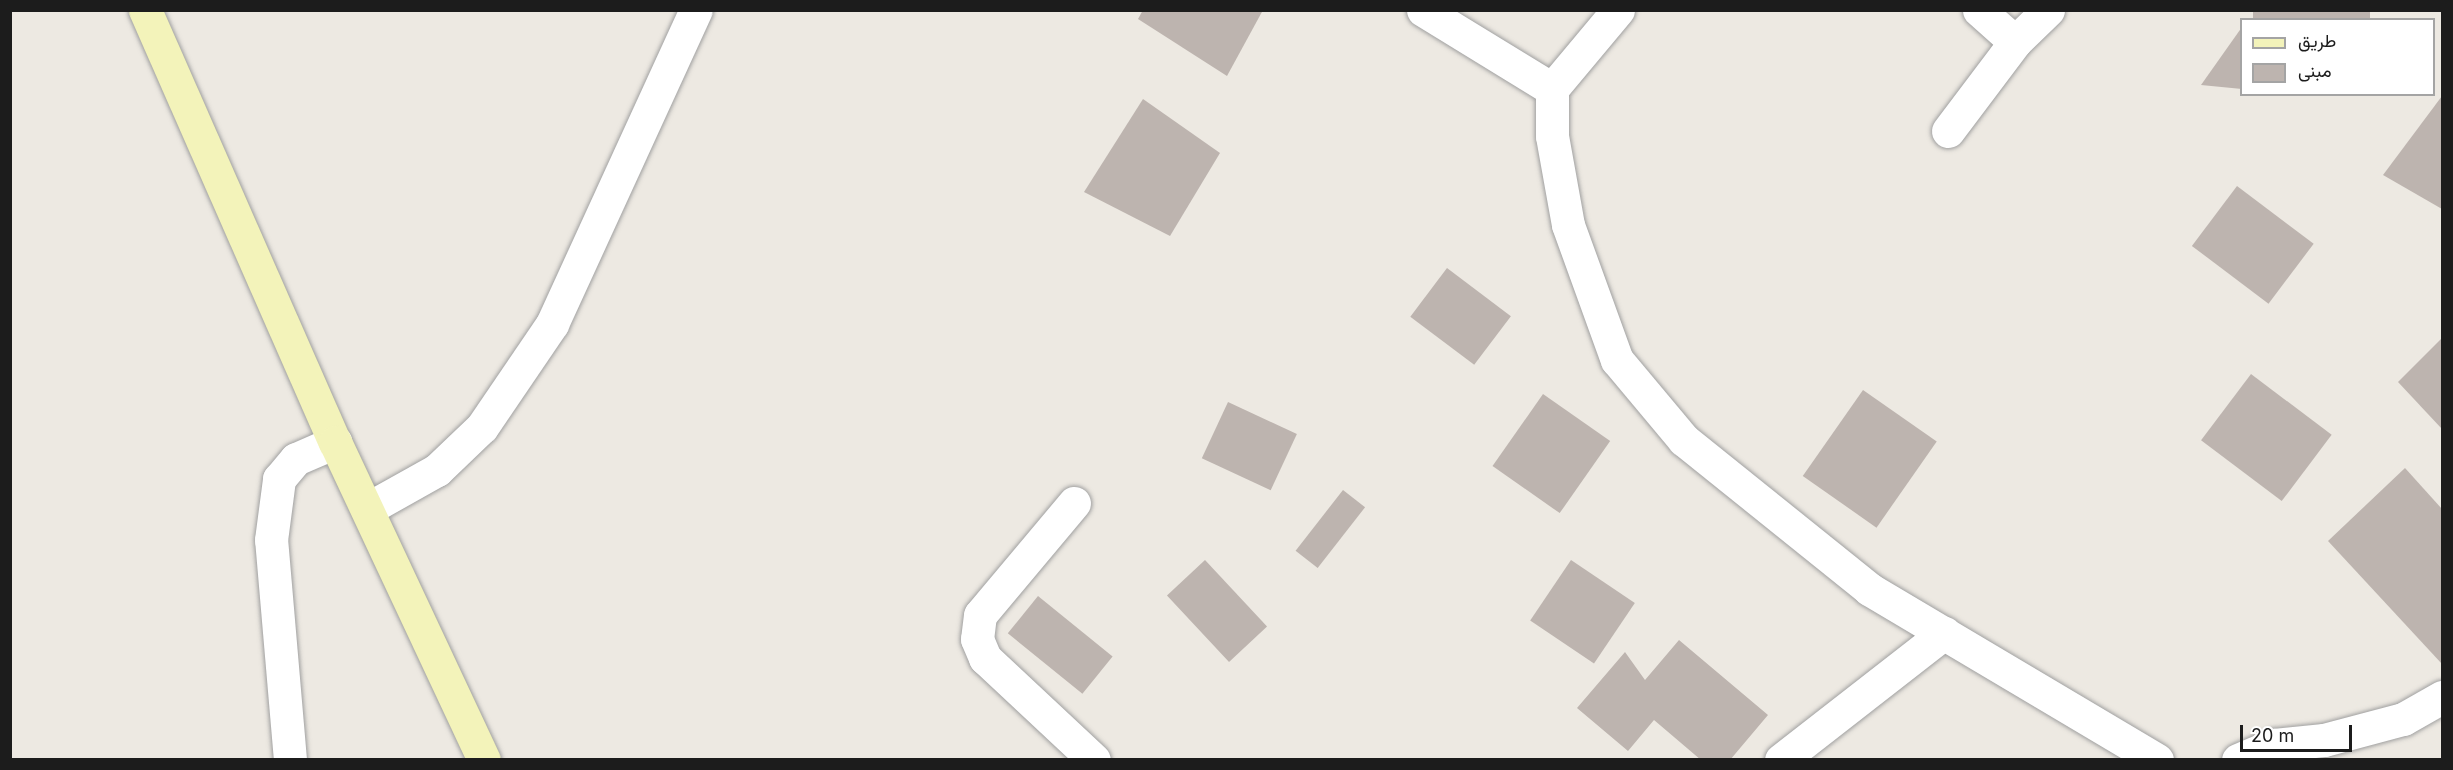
<!DOCTYPE html>
<meta charset="utf-8">
<style>
body{margin:0}
#map{position:relative;width:2453px;height:770px;overflow:hidden;background:#ede9e2;font-family:Inter,Vazirmatn,sans-serif}
div>[style]{position:absolute}
.building>*{inset:0;background:#bdb4af;transform-origin:0 0}
.roads{filter:drop-shadow(0 0 2px #a0a0a0) drop-shadow(0 0 2px #a0a0a0)}
.street>*{height:33px;margin:-16.5px;padding:0 16.5px;transform-origin:16.5px;border-radius:16.5px;background:#fff}
.secondary>*{height:33px;margin:-16.5px;padding:0 16.5px;transform-origin:16.5px;border-radius:16.5px;background:#f3f3ba}
span{translate:-50% -50%;white-space:nowrap;text-align:center;line-height:1.15;-webkit-text-stroke:5px #fff;paint-order:stroke}
.frame{position:absolute;inset:0;border:12px solid #1c1c1c;pointer-events:none}
.legend{position:absolute;left:2240px;top:18px;width:195px;height:78px;box-sizing:border-box;background:#fff;border:2px solid #a4a4a4;margin:0;padding:8px 10px;list-style:none;font-size:18px;color:#1c1c1c}
.legend li{display:flex;align-items:center;gap:12px;height:30px}
.legend b{width:30px;border:2px solid #a4a4a4}
.scale{position:absolute;left:2240px;top:725px;width:112px;height:27px;box-sizing:border-box;border:3px solid #1c1c1c;border-top:0;padding-left:8px;font-size:18px;line-height:21px;white-space:nowrap;color:#1c1c1c;-webkit-text-stroke:4px #fff;paint-order:stroke}
</style>
<div id="map">
<div class="building">
<div style="clip-path:polygon(1143px 10px,1263px 10px,1227px 76px,1138px 19px)"></div>
<div style="left:2253px;top:10px;width:117px;height:12px"></div>
<div style="clip-path:polygon(2242px 27px,2242px 89px,2201px 85px)"></div>
<div style="clip-path:polygon(2442px 96px,2442px 209px,2383px 175px)"></div>
<div style="clip-path:polygon(1143px 99px,1220px 153px,1170px 236px,1084px 192px)"></div>
<div style="left:2237px;top:186px;width:96px;height:75px;rotate:37deg"></div>
<div style="left:1447px;top:268px;width:80px;height:61px;rotate:37deg"></div>
<div style="clip-path:polygon(2442px 338px,2442px 429px,2398px 382px)"></div>
<div style="left:2251px;top:374px;width:101px;height:83px;rotate:37deg"></div>
<div style="left:1863px;top:390px;width:90px;height:105px;rotate:35deg"></div>
<div style="left:1543px;top:394px;width:82px;height:88px;rotate:35deg"></div>
<div style="left:1228px;top:402px;width:76px;height:62px;rotate:25deg"></div>
<div style="clip-path:polygon(2405px 468px,2442px 509px,2442px 664px,2328px 541px)"></div>
<div style="left:1343px;top:490px;width:28px;height:77px;rotate:38deg"></div>
<div style="left:1205px;top:560px;width:91px;height:52px;rotate:47deg"></div>
<div style="left:1571px;top:560px;width:77px;height:73px;rotate:34deg"></div>
<div style="left:1038px;top:596px;width:96px;height:48px;rotate:39deg"></div>
<div style="clip-path:polygon(1679px 640px,1768px 715px,1730px 760px,1701px 760px,1654px 720px,1628px 751px,1577px 708px,1625px 652px,1645px 680px)"></div>
</div>
<div class="roads">
<div class="street">
<div style="left:1423px;top:10px;width:151px;rotate:31.5deg"></div>
<div style="left:1618px;top:10px;width:103px;rotate:129.9deg"></div>
<div style="left:1552px;top:89px;width:47px;rotate:90deg"></div>
<div style="left:1552px;top:136px;width:90px;rotate:79.8deg"></div>
<div style="left:1568px;top:225px;width:144px;rotate:70.1deg"></div>
<div style="left:1617px;top:360px;width:104px;rotate:50.1deg"></div>
<div style="left:1684px;top:440px;width:238px;rotate:38.8deg"></div>
<div style="left:1869px;top:589px;width:335px;rotate:30.7deg"></div>
<div style="left:1979px;top:10px;width:48px;rotate:41.6deg"></div>
<div style="left:1948px;top:131px;width:111px;rotate:-53deg"></div>
<div style="left:2015px;top:42px;width:46px;rotate:-44.1deg"></div>
<div style="left:1074px;top:503px;width:146px;rotate:130deg"></div>
<div style="left:980px;top:615px;width:24px;rotate:97deg"></div>
<div style="left:977px;top:639px;width:21px;rotate:67deg"></div>
<div style="left:985px;top:658px;width:149px;rotate:43.1deg"></div>
<div style="left:369px;top:508px;width:78px;rotate:-29.2deg"></div>
<div style="left:437px;top:470px;width:62px;rotate:-43.7deg"></div>
<div style="left:482px;top:427px;width:125px;rotate:-55.8deg"></div>
<div style="left:552px;top:324px;width:345px;rotate:-65.4deg"></div>
<div style="left:290px;top:760px;width:221px;rotate:-94.9deg"></div>
<div style="left:271px;top:540px;width:62px;rotate:-82.5deg"></div>
<div style="left:279px;top:479px;width:26px;rotate:-50deg"></div>
<div style="left:296px;top:459px;width:43px;rotate:-23.6deg"></div>
<div style="left:1781px;top:760px;width:207px;rotate:-37.9deg"></div>
<div style="left:2238px;top:760px;width:39px;rotate:-23deg"></div>
<div style="left:2274px;top:745px;width:50px;rotate:-5.7deg"></div>
<div style="left:2324px;top:740px;width:82px;rotate:-14.9deg"></div>
<div style="left:2403px;top:719px;width:45px;rotate:-29.4deg"></div>
</div>
<div class="secondary">
<div style="left:145px;top:10px;width:472px;rotate:66.3deg"></div>
<div style="left:335px;top:442px;width:351px;rotate:64.9deg"></div>
</div>
</div>
<div class="frame"></div>
<ul class="legend">
<li><b style="height:8px;background:#f3f3ba"></b>طريق</li>
<li><b style="height:16px;background:#bdb4af"></b>مبنى</li>
</ul>
<div class="scale">20 m</div>
</div>
